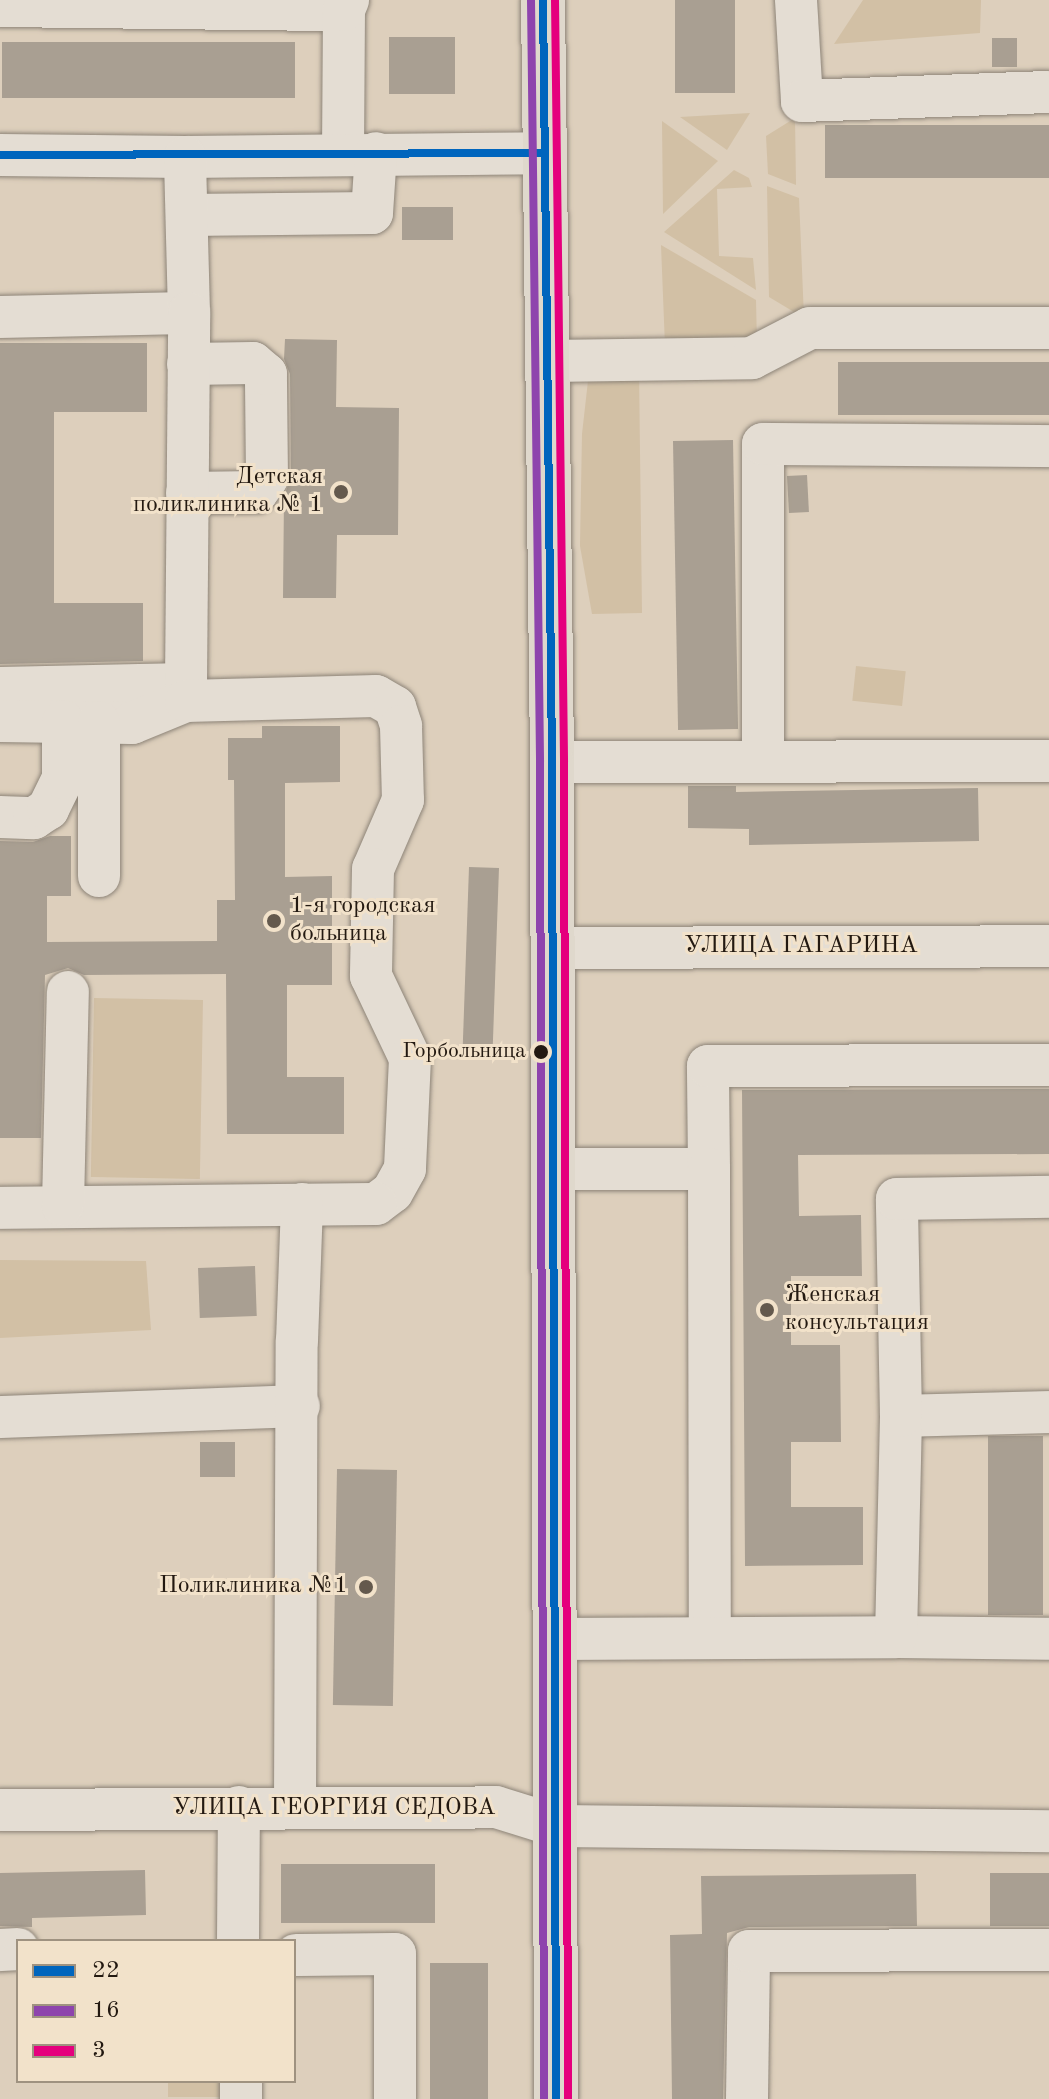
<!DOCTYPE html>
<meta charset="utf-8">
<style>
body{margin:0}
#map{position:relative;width:1049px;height:2099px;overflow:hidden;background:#ddcfbc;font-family:"Old Standard TT",serif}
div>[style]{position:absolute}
.green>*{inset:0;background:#d2c0a5;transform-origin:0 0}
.building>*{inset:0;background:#a99f92;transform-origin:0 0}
.roads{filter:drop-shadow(0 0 2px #8d8478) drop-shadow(0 0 2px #8d8478)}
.minor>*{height:42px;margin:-21px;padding:0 21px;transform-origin:21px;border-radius:21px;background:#e4ddd3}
.major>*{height:44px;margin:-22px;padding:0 22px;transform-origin:22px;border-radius:22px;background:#dfd8cc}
.bus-1>*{height:8px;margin:-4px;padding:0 4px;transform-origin:4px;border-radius:4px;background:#0065bd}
.bus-2>*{height:8px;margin:-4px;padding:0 4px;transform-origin:4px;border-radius:4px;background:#8e44ad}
.bus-3>*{height:8px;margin:-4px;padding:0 4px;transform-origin:4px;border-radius:4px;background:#e5007d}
.dots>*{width:22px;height:22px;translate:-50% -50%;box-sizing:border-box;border:4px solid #f2e2ca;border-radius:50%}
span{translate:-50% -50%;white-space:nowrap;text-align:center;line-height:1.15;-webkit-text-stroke:6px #f2e2ca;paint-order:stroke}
.bus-label{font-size:22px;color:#231911}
.right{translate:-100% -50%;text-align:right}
.poi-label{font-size:24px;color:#231911}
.left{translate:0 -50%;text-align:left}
.street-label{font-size:24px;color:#231911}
.legend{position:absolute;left:16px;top:1939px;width:280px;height:144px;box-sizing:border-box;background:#f2e2ca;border:2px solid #9f9280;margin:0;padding:10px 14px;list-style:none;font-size:24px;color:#231911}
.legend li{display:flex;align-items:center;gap:16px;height:40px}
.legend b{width:40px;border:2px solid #9f9280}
</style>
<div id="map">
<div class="green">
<div style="clip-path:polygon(863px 0,981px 0,980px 33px,834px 44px)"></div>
<div style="clip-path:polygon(750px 113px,727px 150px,680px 117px)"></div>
<div style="clip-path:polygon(795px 118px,796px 185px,768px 174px,766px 136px)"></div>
<div style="clip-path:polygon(662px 121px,718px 161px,663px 214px)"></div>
<div style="clip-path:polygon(734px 170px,749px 178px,752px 187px,717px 189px,719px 256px,753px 258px,756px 290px,664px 232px)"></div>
<div style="clip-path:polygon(767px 186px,799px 198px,804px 318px,769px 297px)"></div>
<div style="clip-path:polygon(661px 245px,756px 300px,757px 345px,665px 346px)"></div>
<div style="clip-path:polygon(639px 371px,642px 613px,592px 614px,580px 546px,582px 434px,589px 372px)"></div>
<div style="left:856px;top:666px;width:50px;height:35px;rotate:6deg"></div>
<div style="left:94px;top:998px;width:109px;height:179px;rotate:1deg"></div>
<div style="clip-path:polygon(0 1260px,146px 1261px,151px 1330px,0 1338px)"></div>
<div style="left:168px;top:2081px;width:64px;height:16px"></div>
</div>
<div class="building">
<div style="left:675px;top:0;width:60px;height:93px"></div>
<div style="left:455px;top:37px;width:57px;height:66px;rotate:90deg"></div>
<div style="left:992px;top:38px;width:25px;height:29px"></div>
<div style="left:295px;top:42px;width:56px;height:293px;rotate:90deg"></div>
<div style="left:1049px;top:125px;width:53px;height:224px;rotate:90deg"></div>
<div style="left:453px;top:207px;width:33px;height:51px;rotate:90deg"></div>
<div style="clip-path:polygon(285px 339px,337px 340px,336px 407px,399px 408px,398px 535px,337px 535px,336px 598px,283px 598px,284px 496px,291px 478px,290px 374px,284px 359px)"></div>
<div style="clip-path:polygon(0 343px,147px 343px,147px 412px,54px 412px,54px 603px,143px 603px,143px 661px,0 664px)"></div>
<div style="left:1049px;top:362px;width:53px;height:211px;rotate:90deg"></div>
<div style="left:733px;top:440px;width:289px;height:60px;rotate:89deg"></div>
<div style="left:807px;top:475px;width:37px;height:20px;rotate:87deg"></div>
<div style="clip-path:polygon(262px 726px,340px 726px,340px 782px,285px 783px,285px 877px,332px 876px,332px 985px,287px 985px,287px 1077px,344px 1077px,344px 1134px,227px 1134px,226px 974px,84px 975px,68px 968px,45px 975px,41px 1138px,0 1138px,0 841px,33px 842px,50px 836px,71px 836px,71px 896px,47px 896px,47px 942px,217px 941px,217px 900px,235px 900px,234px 780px,228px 780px,228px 738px,262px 738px)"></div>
<div style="clip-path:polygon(688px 786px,736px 786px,736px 792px,978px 788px,979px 841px,749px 845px,749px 829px,688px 828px)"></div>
<div style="left:469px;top:867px;width:30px;height:182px;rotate:2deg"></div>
<div style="clip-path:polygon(1049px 1089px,1049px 1154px,798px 1155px,799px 1216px,861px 1215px,862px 1276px,791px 1276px,791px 1345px,840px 1345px,841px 1442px,791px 1442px,791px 1507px,863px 1507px,863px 1565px,745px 1566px,742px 1090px)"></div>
<div style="left:255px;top:1266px;width:50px;height:57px;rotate:88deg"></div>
<div style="left:1043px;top:1436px;width:179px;height:55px;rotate:90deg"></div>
<div style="left:235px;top:1442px;width:35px;height:35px;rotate:90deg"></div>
<div style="left:337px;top:1469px;width:60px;height:236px;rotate:1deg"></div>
<div style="left:281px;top:1864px;width:154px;height:59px"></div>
<div style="clip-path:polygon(145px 1870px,146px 1915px,32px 1918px,32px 1927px,0 1926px,0 1873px)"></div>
<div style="left:1049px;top:1873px;width:53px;height:59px;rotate:90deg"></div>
<div style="clip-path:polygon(916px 1874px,917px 1926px,749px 1927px,727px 1933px,723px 2099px,672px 2099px,670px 1935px,702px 1934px,701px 1876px)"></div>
<div style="left:430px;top:1963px;width:58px;height:136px"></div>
</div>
<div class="roads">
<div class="minor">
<div style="left:796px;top:0;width:101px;rotate:86.6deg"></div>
<div style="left:802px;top:101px;width:247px;rotate:-2.1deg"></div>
<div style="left:0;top:6px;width:344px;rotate:0.7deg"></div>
<div style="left:343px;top:153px;width:143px;rotate:-89.6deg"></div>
<div style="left:344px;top:10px;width:11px;rotate:-68deg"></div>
<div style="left:0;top:155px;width:185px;rotate:0.6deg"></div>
<div style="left:185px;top:157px;width:360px;rotate:-0.6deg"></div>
<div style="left:187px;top:215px;width:185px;rotate:-0.6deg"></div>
<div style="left:372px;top:213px;width:60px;rotate:-86.2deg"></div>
<div style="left:0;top:317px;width:189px;rotate:-1.2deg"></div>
<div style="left:189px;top:313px;width:156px;rotate:-91.5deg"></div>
<div style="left:548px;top:361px;width:204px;rotate:-0.8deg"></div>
<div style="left:752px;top:358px;width:65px;rotate:-27.3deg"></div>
<div style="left:810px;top:328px;width:239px"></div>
<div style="left:187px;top:493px;width:70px;rotate:-0.8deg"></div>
<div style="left:257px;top:492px;width:17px;rotate:-54deg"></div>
<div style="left:267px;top:478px;width:104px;rotate:-90.6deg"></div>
<div style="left:266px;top:374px;width:17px;rotate:-140deg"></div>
<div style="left:253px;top:363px;width:65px;rotate:179.1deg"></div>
<div style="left:0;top:688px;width:186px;rotate:-1.2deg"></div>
<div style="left:186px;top:684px;width:371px;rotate:-89.5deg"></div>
<div style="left:0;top:721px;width:132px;rotate:0.9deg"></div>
<div style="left:132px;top:723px;width:58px;rotate:-22.2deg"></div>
<div style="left:186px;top:701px;width:190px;rotate:-1.5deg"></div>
<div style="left:376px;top:696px;width:22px;rotate:30deg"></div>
<div style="left:395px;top:707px;width:20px;rotate:72deg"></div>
<div style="left:401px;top:726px;width:74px;rotate:88.5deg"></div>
<div style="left:403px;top:800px;width:75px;rotate:113.5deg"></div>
<div style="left:373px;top:869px;width:107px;rotate:91.1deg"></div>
<div style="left:371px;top:976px;width:91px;rotate:64.6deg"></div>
<div style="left:410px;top:1058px;width:111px;rotate:92.6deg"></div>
<div style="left:405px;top:1169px;width:26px;rotate:119deg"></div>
<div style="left:392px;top:1192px;width:20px;rotate:143deg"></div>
<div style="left:376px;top:1204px;width:376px;rotate:179.4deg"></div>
<div style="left:552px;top:762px;width:497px;rotate:-0.1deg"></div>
<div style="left:763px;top:762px;width:318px;rotate:-90deg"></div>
<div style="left:763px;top:444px;width:286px;rotate:0.4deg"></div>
<div style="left:0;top:817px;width:34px;rotate:2deg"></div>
<div style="left:34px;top:818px;width:17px;rotate:-33deg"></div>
<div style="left:48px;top:809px;width:34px;rotate:-64deg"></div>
<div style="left:63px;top:778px;width:57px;rotate:-90deg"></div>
<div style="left:99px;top:876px;width:154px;rotate:-90deg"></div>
<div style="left:553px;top:948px;width:496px;rotate:-0.2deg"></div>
<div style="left:554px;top:1169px;width:155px"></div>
<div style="left:709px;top:1169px;width:103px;rotate:-90.6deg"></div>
<div style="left:708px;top:1066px;width:341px;rotate:-0.2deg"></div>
<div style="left:709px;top:1169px;width:469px;rotate:89.9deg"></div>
<div style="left:63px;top:1205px;width:213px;rotate:-88.7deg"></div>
<div style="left:901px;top:1416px;width:148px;rotate:-1.5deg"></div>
<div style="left:0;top:1417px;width:299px;rotate:-2.1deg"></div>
<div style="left:896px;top:1637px;width:153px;rotate:0.7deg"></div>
<div style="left:556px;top:1639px;width:340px;rotate:-0.3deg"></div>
<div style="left:896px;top:1637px;width:221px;rotate:-88.7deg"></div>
<div style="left:901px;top:1416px;width:217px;rotate:-91.1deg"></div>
<div style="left:897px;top:1199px;width:152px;rotate:-0.8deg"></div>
<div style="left:295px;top:1806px;width:465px;rotate:-89.8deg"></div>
<div style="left:297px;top:1341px;width:137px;rotate:-87.9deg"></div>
<div style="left:0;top:1810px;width:496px;rotate:-0.3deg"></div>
<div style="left:496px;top:1807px;width:64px;rotate:17.3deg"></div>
<div style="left:557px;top:1826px;width:492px;rotate:0.6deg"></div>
<div style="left:238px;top:1941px;width:134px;rotate:-89.6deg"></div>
<div style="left:0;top:1950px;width:18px;rotate:-3deg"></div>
<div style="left:296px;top:1955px;width:99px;rotate:-0.6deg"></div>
<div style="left:395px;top:1954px;width:145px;rotate:90deg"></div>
<div style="left:241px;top:2081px;width:18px;rotate:90deg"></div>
<div style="left:747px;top:2099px;width:148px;rotate:-89.2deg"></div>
<div style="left:749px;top:1951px;width:300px;rotate:-0.2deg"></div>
</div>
<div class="major">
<div style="left:543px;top:0;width:762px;rotate:89.32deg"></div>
<div style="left:552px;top:762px;width:1337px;rotate:89.83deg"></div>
</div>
</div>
<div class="bus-1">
<div style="left:543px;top:0;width:762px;rotate:89.32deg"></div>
<div style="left:552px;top:762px;width:1337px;rotate:89.83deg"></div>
<div style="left:0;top:155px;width:545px;rotate:-0.21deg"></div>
</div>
<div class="bus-2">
<div style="left:531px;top:0;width:762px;rotate:89.32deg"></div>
<div style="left:540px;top:762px;width:1337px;rotate:89.83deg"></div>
</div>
<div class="bus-3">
<div style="left:555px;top:0;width:762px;rotate:89.32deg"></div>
<div style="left:564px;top:762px;width:1337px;rotate:89.83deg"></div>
</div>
<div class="dots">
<div style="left:341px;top:492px;background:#64594d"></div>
<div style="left:274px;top:921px;background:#64594d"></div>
<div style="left:541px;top:1052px;background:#231911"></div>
<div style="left:767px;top:1310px;background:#64594d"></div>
<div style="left:366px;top:1587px;background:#64594d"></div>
</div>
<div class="bus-label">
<span class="right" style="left:526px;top:1052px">Горбольница</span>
</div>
<div class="poi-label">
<span class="right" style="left:323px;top:492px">Детская<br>поликлиника № 1</span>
<span class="left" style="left:290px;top:921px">1-я городская<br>больница</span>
<span class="left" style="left:785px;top:1310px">Женская<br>консультация</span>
<span class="right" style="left:348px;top:1587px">Поликлиника №1</span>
</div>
<div class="street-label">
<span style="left:801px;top:947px">УЛИЦА ГАГАРИНА</span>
<span style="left:334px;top:1809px">УЛИЦА ГЕОРГИЯ СЕДОВА</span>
</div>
<ul class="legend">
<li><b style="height:10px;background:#0065bd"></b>22</li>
<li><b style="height:10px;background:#8e44ad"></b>16</li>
<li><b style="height:10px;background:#e5007d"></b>3</li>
</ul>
</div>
